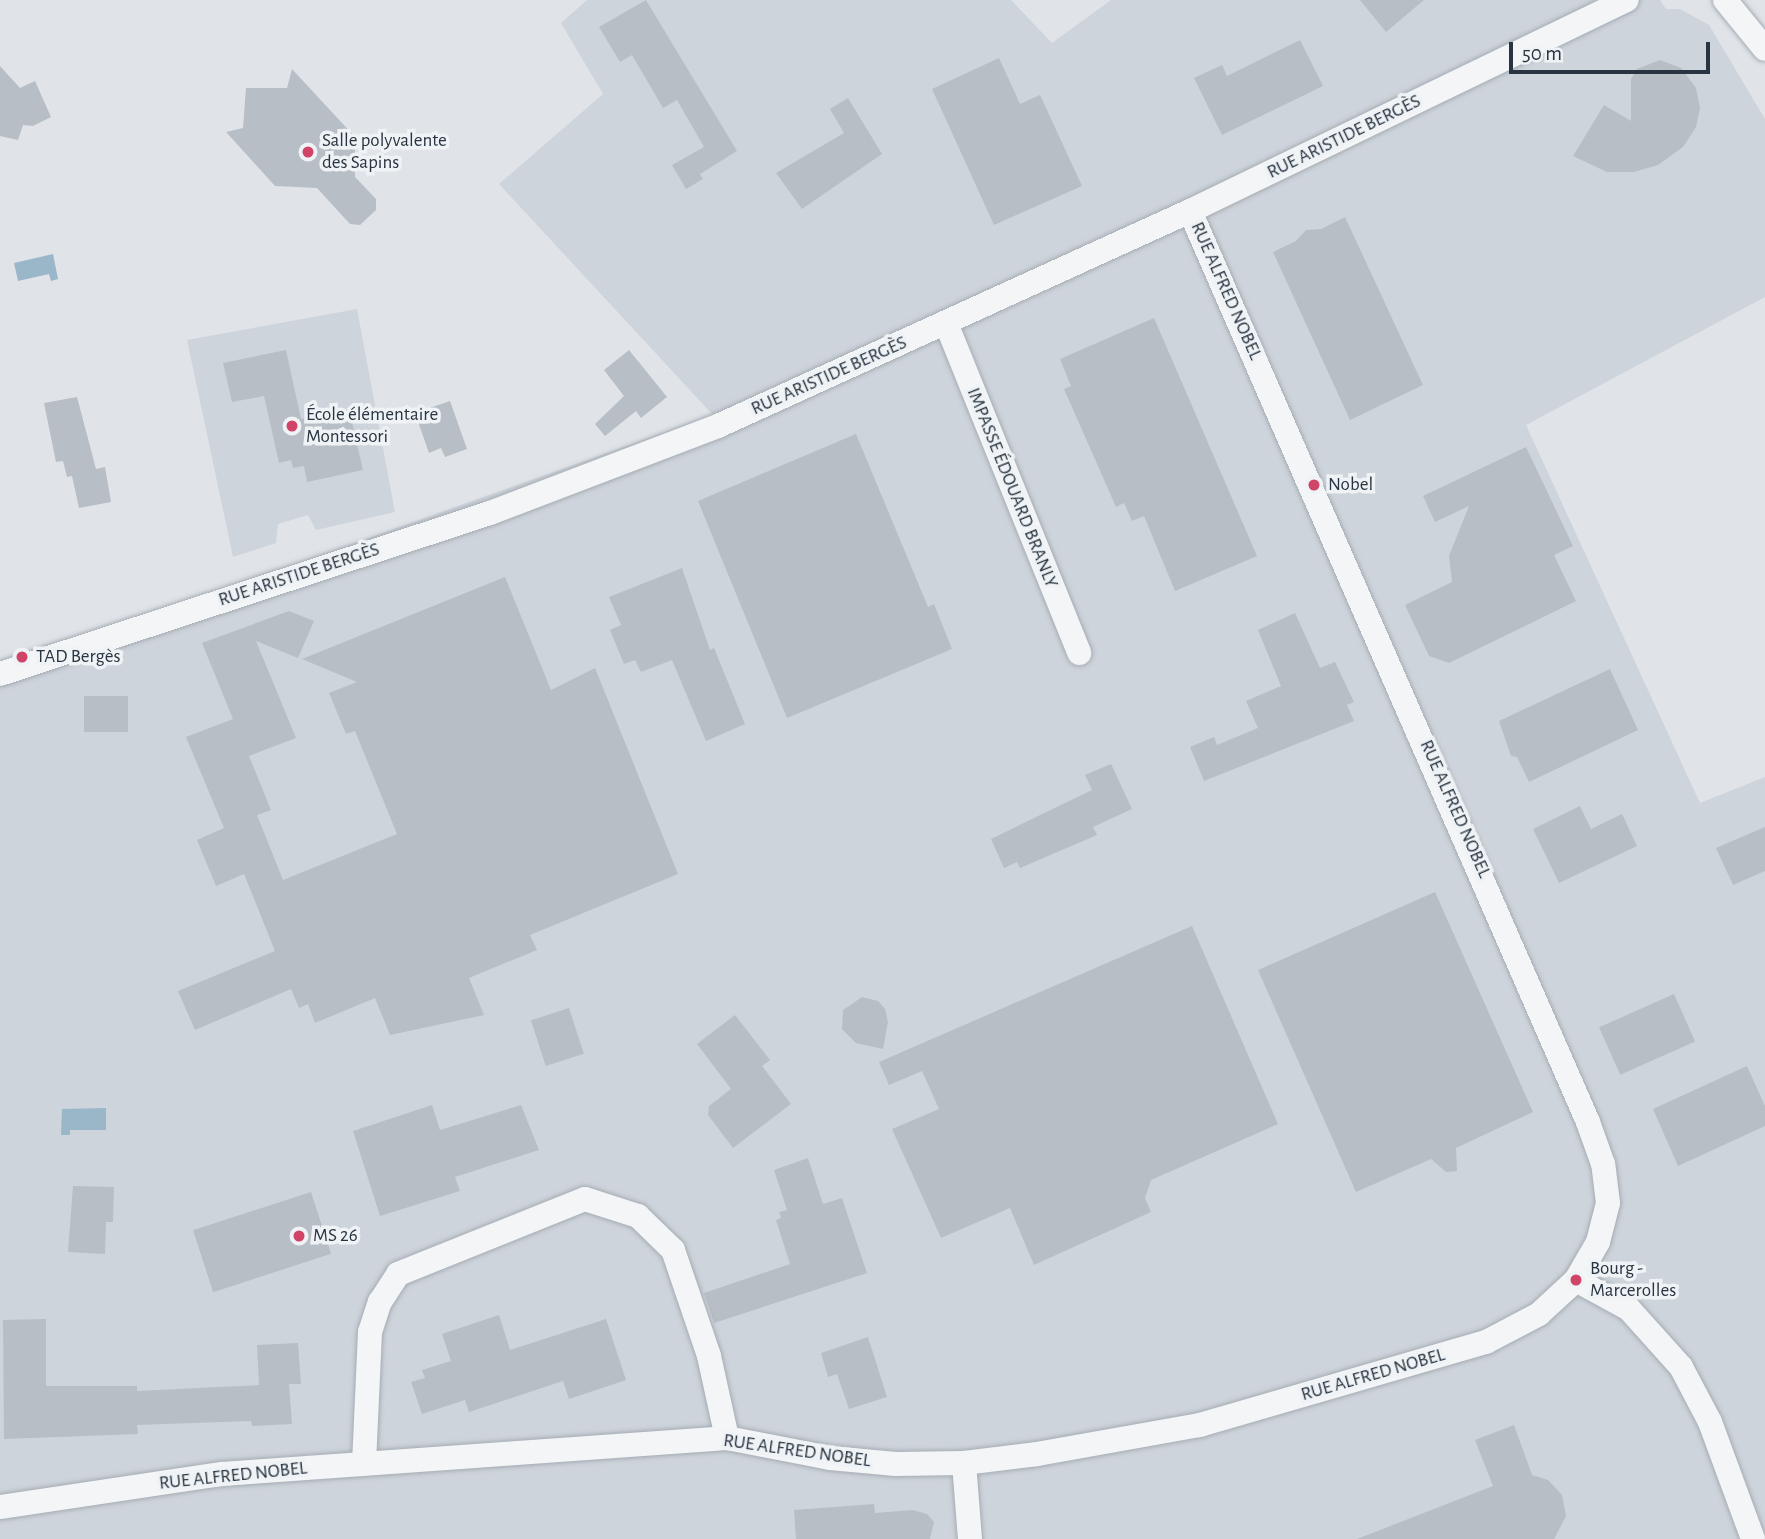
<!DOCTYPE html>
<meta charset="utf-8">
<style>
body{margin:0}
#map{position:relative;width:1765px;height:1539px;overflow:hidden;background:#e0e4e9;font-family:"Alegreya Sans",sans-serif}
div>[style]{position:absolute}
.built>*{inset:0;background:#ced4db}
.water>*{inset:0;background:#9ab6c9}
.building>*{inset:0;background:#b7bec6;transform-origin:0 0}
.roads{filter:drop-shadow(0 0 2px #a5acb3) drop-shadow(0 0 2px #a5acb3)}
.minor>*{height:24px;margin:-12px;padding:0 12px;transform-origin:12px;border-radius:12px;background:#f3f5f7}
.dots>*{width:19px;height:19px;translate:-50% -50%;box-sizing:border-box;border:4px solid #eff3f6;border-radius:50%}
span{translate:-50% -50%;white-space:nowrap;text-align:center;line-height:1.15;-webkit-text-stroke:7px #eff3f6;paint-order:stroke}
.street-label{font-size:19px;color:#283441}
.poi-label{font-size:19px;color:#283441}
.left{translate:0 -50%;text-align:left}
.scale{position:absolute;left:1509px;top:42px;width:201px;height:32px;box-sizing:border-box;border:4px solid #283441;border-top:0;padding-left:9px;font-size:21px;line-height:24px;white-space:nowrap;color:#283441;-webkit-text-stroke:5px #eff3f6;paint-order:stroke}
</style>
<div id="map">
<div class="built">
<div style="clip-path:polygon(587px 0,1011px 0,1052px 43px,1111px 0,1660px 0,1666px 9px,1680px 9px,1709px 25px,1765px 119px,1765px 297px,1526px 425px,1700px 803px,1765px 777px,1765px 1539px,0 1539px,0 681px,304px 561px,713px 415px,499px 184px,603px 94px,561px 23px)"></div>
<div style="clip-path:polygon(357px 309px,395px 512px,316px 530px,308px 515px,278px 524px,276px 543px,233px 557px,187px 340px)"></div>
</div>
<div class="water">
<div style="clip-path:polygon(53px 254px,58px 279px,51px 281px,49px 274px,18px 281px,14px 263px)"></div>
<div style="clip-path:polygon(106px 1108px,106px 1130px,70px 1130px,70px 1135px,61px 1135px,62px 1109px)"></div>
</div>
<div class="building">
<div style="clip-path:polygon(646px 0,737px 151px,700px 174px,703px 179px,686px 189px,672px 165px,704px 147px,677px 100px,663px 108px,632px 55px,620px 62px,599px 27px)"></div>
<div style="clip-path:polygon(1360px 0,1424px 0,1386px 32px)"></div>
<div style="clip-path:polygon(1300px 40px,1323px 86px,1222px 135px,1194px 78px,1222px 65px,1227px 76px)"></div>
<div style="clip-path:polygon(999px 58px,1020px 104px,1040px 95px,1082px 186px,994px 225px,932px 89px)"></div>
<div style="clip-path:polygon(1660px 60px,1681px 68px,1696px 88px,1700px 108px,1696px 127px,1683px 147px,1658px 165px,1634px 172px,1607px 172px,1573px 156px,1604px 105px,1631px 121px,1631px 79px,1637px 69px)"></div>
<div style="clip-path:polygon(0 66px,20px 88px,35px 81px,51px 117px,33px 126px,23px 125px,18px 140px,0 136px)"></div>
<div style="clip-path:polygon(292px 69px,355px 137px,355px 177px,376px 199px,376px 210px,360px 225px,350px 224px,317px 188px,275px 186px,226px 132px,243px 128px,246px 88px,287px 88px)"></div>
<div style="clip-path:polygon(848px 98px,882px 154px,802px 209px,776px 173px,844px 133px,830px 109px)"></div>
<div style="clip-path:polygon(1345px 217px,1423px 385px,1350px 420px,1273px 252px,1296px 241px,1306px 230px,1321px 229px)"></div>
<div style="clip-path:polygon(1154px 318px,1257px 556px,1175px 591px,1144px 516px,1132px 521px,1124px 503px,1116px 507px,1064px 389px,1071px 386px,1060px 359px)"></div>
<div style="clip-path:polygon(286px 350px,301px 419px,349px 409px,363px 470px,307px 482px,304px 466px,293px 468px,291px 460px,279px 463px,264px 396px,232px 402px,223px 363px)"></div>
<div style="clip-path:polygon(629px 350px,667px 397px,641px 418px,636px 411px,605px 436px,595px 424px,624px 396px,604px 370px)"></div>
<div style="clip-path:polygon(77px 397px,96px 469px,105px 467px,111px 502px,79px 508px,72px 476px,67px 477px,63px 461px,56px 462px,44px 403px)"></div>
<div style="clip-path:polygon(450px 401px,467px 449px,445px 457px,441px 448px,429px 453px,415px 413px)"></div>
<div style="clip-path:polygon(856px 434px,928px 607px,934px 604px,952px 649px,787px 718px,698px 501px)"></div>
<div style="clip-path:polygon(1526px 447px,1573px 546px,1554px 555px,1576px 601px,1449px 663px,1429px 656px,1405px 605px,1452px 582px,1449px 556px,1469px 506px,1435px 522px,1423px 496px)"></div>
<div style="clip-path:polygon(682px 568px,710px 650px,714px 648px,745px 724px,706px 741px,672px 660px,641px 672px,635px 660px,624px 664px,610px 630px,621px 625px,609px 597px)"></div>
<div style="clip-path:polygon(505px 577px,551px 690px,595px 668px,678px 874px,530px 935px,537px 950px,469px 978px,484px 1015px,390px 1035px,375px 998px,315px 1023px,308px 1004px,299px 1008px,291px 989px,195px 1030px,178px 991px,275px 951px,244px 874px,216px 886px,197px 840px,224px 828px,186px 737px,233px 719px,202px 643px,289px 611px,314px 621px,298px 658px,256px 641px,296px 738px,249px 756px,271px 810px,257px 815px,283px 880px,397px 834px,355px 731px,346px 734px,329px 693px,357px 682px,302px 659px)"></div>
<div style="clip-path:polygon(1295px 613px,1320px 668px,1335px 662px,1354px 702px,1347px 705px,1354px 721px,1204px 781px,1190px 747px,1214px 737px,1217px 745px,1258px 728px,1246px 701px,1281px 686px,1258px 630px)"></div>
<div style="clip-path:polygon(1610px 669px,1638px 730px,1529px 782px,1517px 757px,1511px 756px,1499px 721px)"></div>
<div style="left:84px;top:696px;width:44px;height:36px"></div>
<div style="clip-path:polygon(1111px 764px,1132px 809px,1093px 827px,1097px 835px,1020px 868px,1017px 862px,1004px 868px,991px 839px,1092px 790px,1085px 775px)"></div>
<div style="clip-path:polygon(1580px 806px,1591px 829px,1622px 814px,1637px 846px,1559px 883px,1533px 829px)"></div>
<div style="clip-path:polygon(1765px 827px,1765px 871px,1733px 885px,1716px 848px)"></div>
<div style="clip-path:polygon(1435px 892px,1533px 1112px,1456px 1148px,1457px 1171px,1446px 1172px,1431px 1159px,1356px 1192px,1258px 970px)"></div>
<div style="clip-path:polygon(1192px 926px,1278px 1124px,1151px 1180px,1145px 1198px,1151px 1212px,1034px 1265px,1010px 1208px,941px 1238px,892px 1129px,939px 1109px,922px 1071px,889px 1085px,879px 1062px)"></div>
<div style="left:1674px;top:994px;width:52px;height:82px;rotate:66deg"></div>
<div style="clip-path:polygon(862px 997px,878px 1001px,885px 1009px,888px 1022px,883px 1049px,856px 1043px,842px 1029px,843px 1010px)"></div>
<div style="left:569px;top:1008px;width:48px;height:40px;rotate:72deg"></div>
<div style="clip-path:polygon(735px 1015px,770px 1060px,762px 1066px,791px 1104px,733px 1148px,708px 1115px,709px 1106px,731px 1089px,697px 1044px)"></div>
<div style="clip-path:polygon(1747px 1066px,1765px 1106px,1765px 1126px,1678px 1166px,1653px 1109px)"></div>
<div style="clip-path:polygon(432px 1105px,440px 1130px,521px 1105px,539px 1150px,455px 1177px,460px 1191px,380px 1216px,353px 1131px)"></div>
<div style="clip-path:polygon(808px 1158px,823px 1204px,842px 1198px,867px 1273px,714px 1323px,704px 1293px,790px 1264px,776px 1220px,781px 1218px,779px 1212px,787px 1210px,774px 1170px)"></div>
<div style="clip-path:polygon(73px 1186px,114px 1187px,113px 1222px,106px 1222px,105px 1254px,68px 1252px)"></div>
<div style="left:311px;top:1192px;width:65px;height:124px;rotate:72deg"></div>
<div style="clip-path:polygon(499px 1315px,510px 1350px,606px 1319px,626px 1380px,569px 1399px,563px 1381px,469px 1412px,465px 1400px,422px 1414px,411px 1382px,425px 1378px,422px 1370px,451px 1361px,442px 1334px)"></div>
<div style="clip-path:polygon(46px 1319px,46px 1386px,137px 1386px,137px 1391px,259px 1385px,257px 1345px,298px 1343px,301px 1384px,289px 1384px,292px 1424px,252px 1426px,251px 1421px,137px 1425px,138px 1434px,4px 1439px,3px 1320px)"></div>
<div style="clip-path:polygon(868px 1337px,887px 1397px,849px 1409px,837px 1374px,828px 1377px,821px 1353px)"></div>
<div style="clip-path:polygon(1514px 1425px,1532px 1475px,1548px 1480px,1562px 1495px,1566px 1516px,1554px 1539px,1357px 1539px,1493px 1486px,1475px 1440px)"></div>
<div style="clip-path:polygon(874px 1504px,875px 1513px,913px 1510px,927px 1514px,934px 1522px,930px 1539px,796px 1539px,794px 1510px)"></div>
</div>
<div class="roads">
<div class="minor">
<div style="left:1725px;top:0;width:63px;rotate:50.8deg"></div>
<div style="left:946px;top:323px;width:356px;rotate:68deg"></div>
<div style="left:0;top:674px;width:516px;rotate:-18.19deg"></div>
<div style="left:490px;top:513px;width:244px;rotate:-20.9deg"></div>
<div style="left:718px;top:426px;width:519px;rotate:-24.49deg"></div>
<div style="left:1190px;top:211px;width:485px;rotate:-25.8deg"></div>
<div style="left:1576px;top:1280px;width:60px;rotate:28.7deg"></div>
<div style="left:1629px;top:1309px;width:78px;rotate:48.1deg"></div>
<div style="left:1681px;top:1367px;width:62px;rotate:62.2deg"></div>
<div style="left:1710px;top:1422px;width:125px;rotate:69.8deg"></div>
<div style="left:964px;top:1463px;width:76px;rotate:85.5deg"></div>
<div style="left:364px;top:1464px;width:132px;rotate:-87.4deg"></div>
<div style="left:370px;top:1332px;width:32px;rotate:-72deg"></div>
<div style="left:380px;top:1302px;width:33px;rotate:-57deg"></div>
<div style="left:398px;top:1274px;width:201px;rotate:-21.9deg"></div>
<div style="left:585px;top:1199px;width:56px;rotate:17.8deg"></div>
<div style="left:638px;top:1216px;width:49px;rotate:44.2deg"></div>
<div style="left:673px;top:1250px;width:112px;rotate:71.2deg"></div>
<div style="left:709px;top:1356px;width:84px;rotate:77.6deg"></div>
<div style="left:0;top:1507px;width:224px;rotate:-8.5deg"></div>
<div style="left:222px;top:1474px;width:506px;rotate:-4.08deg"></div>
<div style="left:727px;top:1438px;width:105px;rotate:11deg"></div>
<div style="left:830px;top:1458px;width:66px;rotate:5.2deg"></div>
<div style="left:896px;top:1464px;width:68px;rotate:-0.8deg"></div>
<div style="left:964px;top:1463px;width:74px;rotate:-7deg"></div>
<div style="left:1037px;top:1454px;width:166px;rotate:-10.1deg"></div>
<div style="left:1200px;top:1425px;width:298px;rotate:-16.2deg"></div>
<div style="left:1486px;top:1342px;width:60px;rotate:-27.8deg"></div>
<div style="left:1539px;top:1314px;width:50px;rotate:-42.6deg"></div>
<div style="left:1576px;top:1280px;width:44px;rotate:-59.9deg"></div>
<div style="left:1598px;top:1242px;width:40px;rotate:-75.6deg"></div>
<div style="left:1608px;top:1203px;width:39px;rotate:-97deg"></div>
<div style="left:1603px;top:1164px;width:45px;rotate:-109.7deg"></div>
<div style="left:1588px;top:1122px;width:994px;rotate:-113.6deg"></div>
</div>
</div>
<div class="dots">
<div style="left:308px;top:152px;background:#cf4467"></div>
<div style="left:292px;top:426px;background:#cf4467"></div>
<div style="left:1314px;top:485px;background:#cf4467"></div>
<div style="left:22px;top:657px;background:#cf4467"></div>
<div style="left:299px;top:1236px;background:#cf4467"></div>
<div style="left:1576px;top:1280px;background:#cf4467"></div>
</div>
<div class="street-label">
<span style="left:1344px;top:137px;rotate:-26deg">RUE ARISTIDE BERGÈS</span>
<span style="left:1226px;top:291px;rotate:66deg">RUE ALFRED NOBEL</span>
<span style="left:829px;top:376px;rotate:-24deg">RUE ARISTIDE BERGÈS</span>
<span style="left:1012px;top:488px;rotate:68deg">IMPASSE ÉDOUARD BRANLY</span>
<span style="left:299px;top:575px;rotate:-18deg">RUE ARISTIDE BERGÈS</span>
<span style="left:1455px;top:809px;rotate:66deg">RUE ALFRED NOBEL</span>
<span style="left:1373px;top:1375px;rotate:-16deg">RUE ALFRED NOBEL</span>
<span style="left:797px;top:1451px;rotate:8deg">RUE ALFRED NOBEL</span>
<span style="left:233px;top:1476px;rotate:-6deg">RUE ALFRED NOBEL</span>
</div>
<div class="poi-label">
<span class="left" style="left:322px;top:152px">Salle polyvalente<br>des Sapins</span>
<span class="left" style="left:306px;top:426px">École élémentaire<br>Montessori</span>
<span class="left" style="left:1328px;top:485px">Nobel</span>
<span class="left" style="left:36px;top:657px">TAD Bergès</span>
<span class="left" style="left:313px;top:1236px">MS 26</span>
<span class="left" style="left:1590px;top:1280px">Bourg -<br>Marcerolles</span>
</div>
<div class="scale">50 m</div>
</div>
